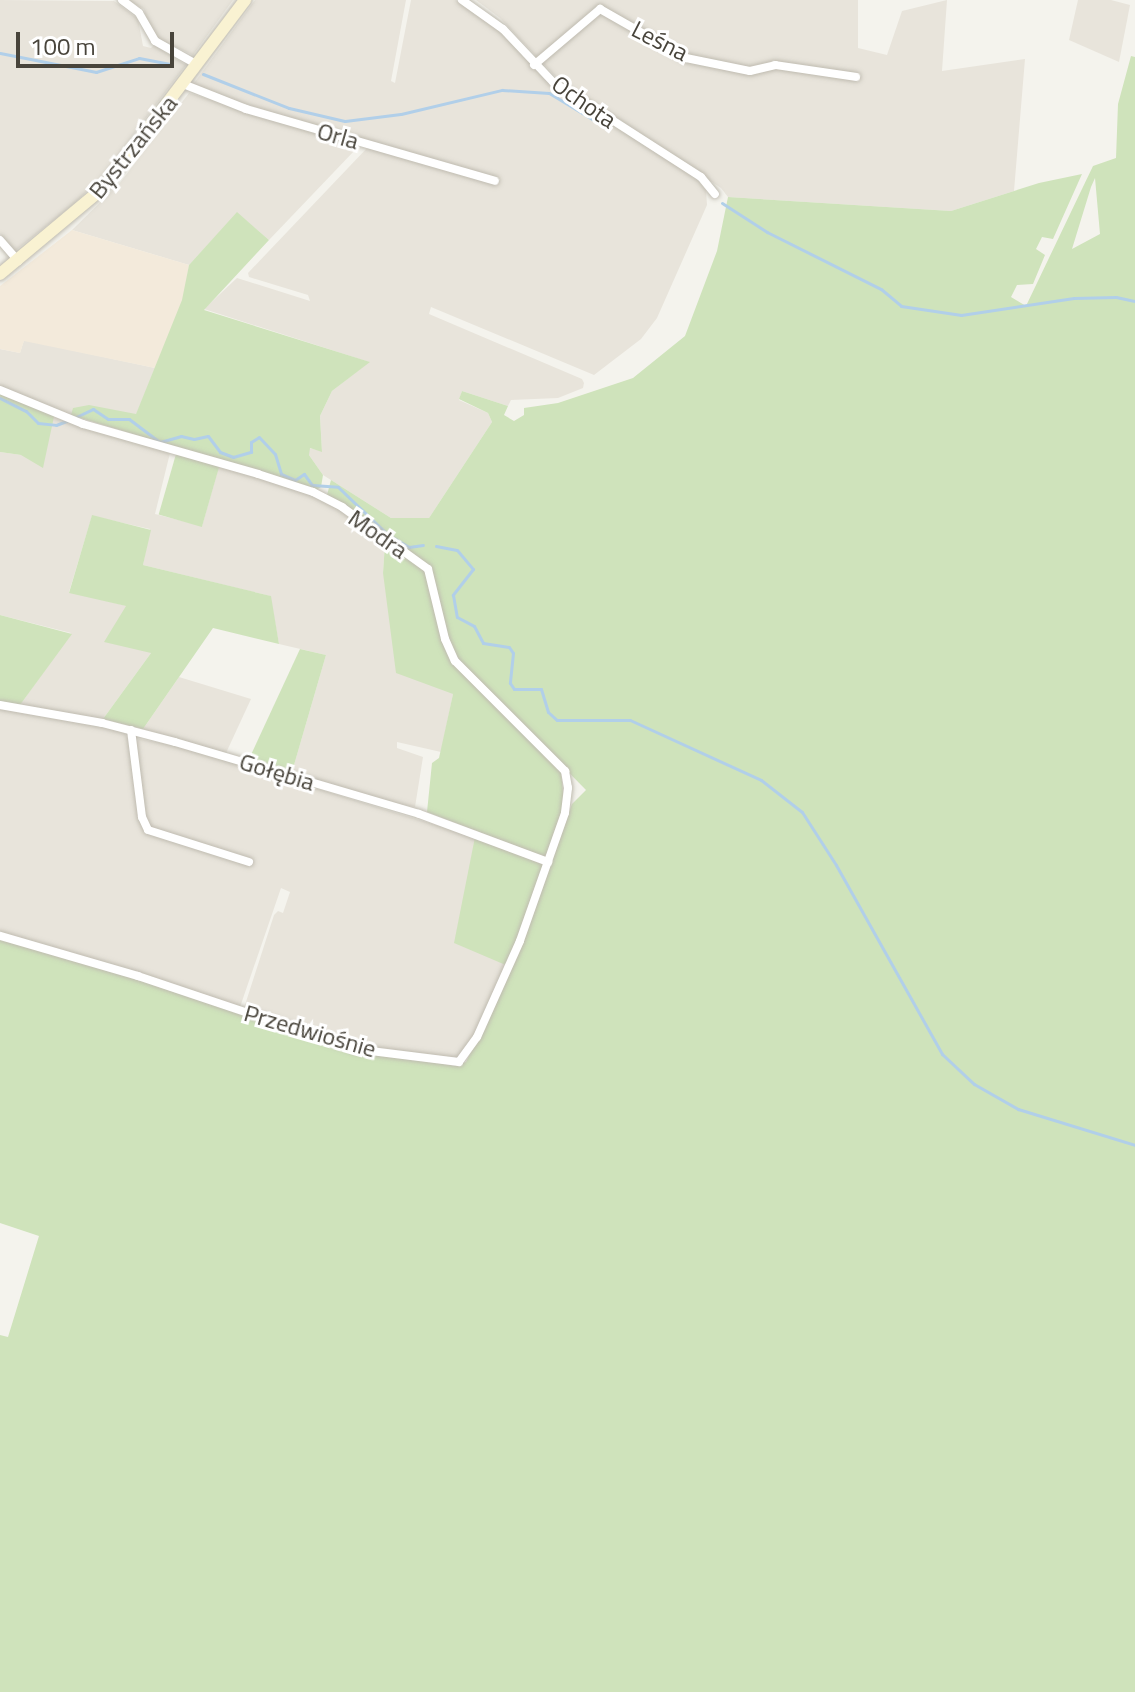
<!DOCTYPE html>
<meta charset="utf-8">
<style>
body{margin:0}
#map{position:relative;width:1135px;height:1692px;overflow:hidden;background:#f4f3ed;font-family:"Titillium Web",sans-serif}
div>[style]{position:absolute}
.residential>*{inset:0;background:#e8e4db}
.commercial>*{inset:0;background:#f3eadb}
.green>*{inset:0;background:#cfe3bb;transform-origin:0 0}
.stream>*{height:3px;margin:-1.5px;padding:0 1.5px;transform-origin:1.5px;border-radius:1.5px;background:#b1cfe9}
.roads{filter:drop-shadow(0 0 2px #bfbbb0) drop-shadow(0 0 2px #bfbbb0)}
.minor>*{height:8px;margin:-4px;padding:0 4px;transform-origin:4px;border-radius:4px;background:#fff}
.secondary>*{height:12px;margin:-6px;padding:0 6px;transform-origin:6px;border-radius:6px;background:#f9f2d2}
span{translate:-50% -50%;white-space:nowrap;text-align:center;line-height:1.15;-webkit-text-stroke:6px #fff;paint-order:stroke}
.street-label{font-size:24px;color:#48443b}
.scale{position:absolute;left:16px;top:32px;width:158px;height:36px;box-sizing:border-box;border:4px solid #48443b;border-top:0;padding-left:10px;font-size:24px;line-height:28px;white-space:nowrap;color:#48443b;-webkit-text-stroke:6px #fff;paint-order:stroke}
</style>
<div id="map">
<div class="residential">
<div style="clip-path:polygon(0 0,114px 1px,138px 19px,143px 46px,151px 48px,154px 45px,186px 65px,100px 178px,75px 203px,15px 251px,0 234px)"></div>
<div style="clip-path:polygon(127px 0,233px 0,193px 55px,159px 39px,148px 27px,144px 9px)"></div>
<div style="clip-path:polygon(255px 0,406px 0,391px 81px,395px 83px,411px 0,456px 0,502px 32px,534px 68px,575px 101px,696px 178px,706px 190px,707px 205px,657px 318px,641px 339px,594px 375px,431px 307px,429px 314px,582px 379px,584px 383px,583px 388px,558px 398px,511px 400px,508px 406px,462px 391px,459px 400px,488px 413px,492px 422px,429px 518px,391px 518px,323px 475px,309px 455px,309px 448px,322px 451px,320px 416px,332px 391px,369px 362px,204px 309px,237px 278px,310px 301px,308px 295px,249px 277px,248px 273px,368px 147px,444px 166px,497px 185px,500px 179px,340px 135px,192px 86px)"></div>
<div style="clip-path:polygon(476px 0,858px 0,858px 48px,887px 55px,902px 11px,947px 0,942px 71px,1025px 59px,1014px 191px,951px 211px,728px 197px,721px 188px,554px 75px,500px 18px)"></div>
<div style="clip-path:polygon(1078px 0,1111px 0,1130px 5px,1119px 62px,1069px 40px)"></div>
<div style="clip-path:polygon(189px 93px,354px 144px,355px 150px,269px 240px,237px 213px,189px 265px,72px 230px,119px 184px)"></div>
<div style="clip-path:polygon(24px 340px,155px 368px,136px 415px,71px 415px,0 387px,0 349px,20px 353px)"></div>
<div style="clip-path:polygon(55px 412px,170px 453px,155px 514px,202px 526px,219px 466px,313px 494px,341px 509px,385px 543px,383px 573px,453px 694px,441px 752px,397px 742px,397px 748px,423px 757px,415px 807px,384px 802px,292px 772px,326px 655px,279px 644px,270px 596px,143px 565px,150px 529px,92px 516px,69px 592px,127px 606px,151px 653px,103px 719px,20px 705px,71px 633px,0 615px,0 452px,21px 455px)"></div>
<div style="clip-path:polygon(179px 677px,251px 699px,226px 753px,143px 729px)"></div>
<div style="clip-path:polygon(0 709px,123px 731px,128px 739px,142px 827px,252px 864px,252px 860px,153px 830px,146px 823px,136px 743px,139px 739px,174px 745px,475px 837px,508px 966px,476px 1036px,457px 1058px,355px 1047px,243px 1011px,274px 915px,278px 911px,283px 913px,290px 892px,281px 888px,239px 1010px,0 934px)"></div>
</div>
<div class="commercial">
<div style="clip-path:polygon(72px 230px,189px 265px,183px 300px,155px 368px,24px 341px,20px 353px,0 349px,0 286px)"></div>
</div>
<div class="green">
<div style="clip-path:polygon(evenodd,1131px 56px,1135px 57px,1135px 1692px,0 1692px,0 1335px,8px 1337px,39px 1236px,0 1223px,0 938px,174px 990px,311px 1038px,455px 1066px,466px 1062px,512px 967px,572px 804px,586px 790px,457px 659px,447px 638px,432px 569px,327px 495px,331px 480px,391px 518px,429px 518px,492px 422px,488px 413px,459px 399px,462px 391px,508px 406px,504px 415px,514px 421px,524px 415px,524px 408px,558px 403px,633px 378px,685px 336px,717px 251px,728px 197px,951px 211px,1039px 183px,1082px 174px,1053px 239px,1042px 237px,1036px 249px,1045px 255px,1033px 284px,1017px 285px,1011px 297px,1026px 306px,1093px 166px,1116px 158px,1118px 104px,1131px 56px,1095px 178px,1100px 234px,1072px 249px,1091px 187px,1095px 178px)"></div>
<div style="clip-path:polygon(237px 212px,269px 240px,204px 310px,370px 362px,332px 391px,320px 416px,322px 452px,310px 448px,309px 455px,323px 475px,321px 487px,316px 490px,71px 415px,73px 408px,89px 405px,136px 414px,182px 300px,189px 265px)"></div>
<div style="clip-path:polygon(0 392px,55px 412px,43px 468px,21px 455px,0 452px)"></div>
<div style="left:176px;top:454px;width:45px;height:63px;rotate:16deg"></div>
<div style="clip-path:polygon(92px 515px,151px 530px,143px 565px,271px 596px,279px 644px,213px 628px,143px 729px,103px 719px,151px 653px,104px 642px,126px 606px,69px 593px)"></div>
<div style="clip-path:polygon(385px 543px,426px 571px,446px 650px,561px 771px,564px 803px,547px 858px,427px 812px,432px 763px,439px 758px,453px 694px,396px 673px,383px 573px)"></div>
<div style="clip-path:polygon(0 615px,72px 634px,20px 705px,0 702px)"></div>
<div style="clip-path:polygon(300px 649px,326px 655px,292px 772px,249px 759px)"></div>
<div style="clip-path:polygon(475px 837px,544px 865px,508px 966px,454px 943px)"></div>
</div>
<div class="stream">
<div style="left:0;top:53px;width:98px;rotate:11.2deg"></div>
<div style="left:96px;top:72px;width:45px;rotate:-18deg"></div>
<div style="left:139px;top:58px;width:33px;rotate:11deg"></div>
<div style="left:203px;top:74px;width:92px;rotate:21.6deg"></div>
<div style="left:289px;top:108px;width:57px;rotate:13.1deg"></div>
<div style="left:345px;top:121px;width:56px;rotate:-7.1deg"></div>
<div style="left:401px;top:114px;width:104px;rotate:-13.4deg"></div>
<div style="left:502px;top:90px;width:47px;rotate:3.7deg"></div>
<div style="left:549px;top:93px;width:58px;rotate:31deg"></div>
<div style="left:722px;top:203px;width:54px;rotate:32.8deg"></div>
<div style="left:767px;top:232px;width:127px;rotate:26.6deg"></div>
<div style="left:881px;top:289px;width:26px;rotate:40deg"></div>
<div style="left:901px;top:306px;width:61px;rotate:8.5deg"></div>
<div style="left:961px;top:315px;width:114px;rotate:-8.6deg"></div>
<div style="left:1074px;top:298px;width:42px;rotate:-1.4deg"></div>
<div style="left:1116px;top:297px;width:19px;rotate:12deg"></div>
<div style="left:0;top:398px;width:29px;rotate:27deg"></div>
<div style="left:26px;top:411px;width:17px;rotate:45deg"></div>
<div style="left:38px;top:423px;width:18px;rotate:6deg"></div>
<div style="left:56px;top:425px;width:14px;rotate:-21deg"></div>
<div style="left:76px;top:417px;width:19px;rotate:-25deg"></div>
<div style="left:93px;top:409px;width:18px;rotate:34deg"></div>
<div style="left:108px;top:419px;width:21px"></div>
<div style="left:129px;top:419px;width:39px;rotate:37deg"></div>
<div style="left:160px;top:442px;width:22px;rotate:-16deg"></div>
<div style="left:181px;top:436px;width:13px;rotate:13deg"></div>
<div style="left:194px;top:439px;width:14px;rotate:-12deg"></div>
<div style="left:208px;top:436px;width:20px;rotate:53deg"></div>
<div style="left:220px;top:452px;width:14px;rotate:21deg"></div>
<div style="left:233px;top:457px;width:19px;rotate:-16deg"></div>
<div style="left:251px;top:452px;width:10px;rotate:-90deg"></div>
<div style="left:251px;top:442px;width:9px;rotate:-32deg"></div>
<div style="left:259px;top:437px;width:23px;rotate:47deg"></div>
<div style="left:275px;top:454px;width:21px;rotate:73deg"></div>
<div style="left:281px;top:474px;width:15px;rotate:23deg"></div>
<div style="left:295px;top:480px;width:11px;rotate:-34deg"></div>
<div style="left:304px;top:474px;width:14px;rotate:54deg"></div>
<div style="left:312px;top:485px;width:26px;rotate:4deg"></div>
<div style="left:338px;top:487px;width:68px;rotate:43.8deg"></div>
<div style="left:387px;top:534px;width:26px;rotate:31deg"></div>
<div style="left:409px;top:547px;width:14px;rotate:-8deg"></div>
<div style="left:436px;top:546px;width:21px;rotate:11deg"></div>
<div style="left:457px;top:550px;width:25px;rotate:50deg"></div>
<div style="left:473px;top:569px;width:33px;rotate:128deg"></div>
<div style="left:453px;top:595px;width:22px;rotate:80deg"></div>
<div style="left:457px;top:617px;width:19px;rotate:28deg"></div>
<div style="left:474px;top:626px;width:19px;rotate:62deg"></div>
<div style="left:483px;top:643px;width:26px;rotate:9deg"></div>
<div style="left:509px;top:647px;width:7px;rotate:56deg"></div>
<div style="left:513px;top:653px;width:30px;rotate:96deg"></div>
<div style="left:510px;top:683px;width:7px;rotate:56deg"></div>
<div style="left:514px;top:689px;width:27px"></div>
<div style="left:541px;top:689px;width:24px;rotate:73deg"></div>
<div style="left:548px;top:712px;width:12px;rotate:42deg"></div>
<div style="left:557px;top:720px;width:73px"></div>
<div style="left:630px;top:720px;width:144px;rotate:24.6deg"></div>
<div style="left:761px;top:780px;width:52px;rotate:38deg"></div>
<div style="left:802px;top:812px;width:63px;rotate:57.3deg"></div>
<div style="left:836px;top:865px;width:217px;rotate:60.7deg"></div>
<div style="left:942px;top:1054px;width:44px;rotate:43.2deg"></div>
<div style="left:974px;top:1084px;width:51px;rotate:29.6deg"></div>
<div style="left:1018px;top:1109px;width:122px;rotate:17.1deg"></div>
</div>
<div class="roads">
<div class="minor">
<div style="left:122px;top:0;width:21px;rotate:37deg"></div>
<div style="left:139px;top:13px;width:32px;rotate:60deg"></div>
<div style="left:155px;top:41px;width:49px;rotate:29.2deg"></div>
<div style="left:462px;top:0;width:50px;rotate:35.3deg"></div>
<div style="left:503px;top:29px;width:73px;rotate:46.7deg"></div>
<div style="left:553px;top:82px;width:176px;rotate:32.7deg"></div>
<div style="left:701px;top:177px;width:22px;rotate:51deg"></div>
<div style="left:534px;top:65px;width:87px;rotate:-40.3deg"></div>
<div style="left:600px;top:9px;width:99px;rotate:29.7deg"></div>
<div style="left:686px;top:58px;width:65px;rotate:11.5deg"></div>
<div style="left:750px;top:71px;width:26px;rotate:-13deg"></div>
<div style="left:775px;top:65px;width:82px;rotate:8.4deg"></div>
<div style="left:183px;top:84px;width:68px;rotate:21.6deg"></div>
<div style="left:246px;top:109px;width:259px;rotate:16.1deg"></div>
<div style="left:0;top:240px;width:28px;rotate:49deg"></div>
<div style="left:0;top:390px;width:90px;rotate:22.3deg"></div>
<div style="left:83px;top:424px;width:182px;rotate:15.9deg"></div>
<div style="left:258px;top:474px;width:58px;rotate:18.1deg"></div>
<div style="left:313px;top:492px;width:33px;rotate:27deg"></div>
<div style="left:342px;top:507px;width:106px;rotate:35.8deg"></div>
<div style="left:428px;top:569px;width:72px;rotate:76.3deg"></div>
<div style="left:445px;top:639px;width:24px;rotate:66deg"></div>
<div style="left:455px;top:661px;width:156px;rotate:45deg"></div>
<div style="left:565px;top:771px;width:17px;rotate:80deg"></div>
<div style="left:568px;top:788px;width:25px;rotate:97deg"></div>
<div style="left:565px;top:813px;width:136px;rotate:109.4deg"></div>
<div style="left:520px;top:941px;width:105px;rotate:114.1deg"></div>
<div style="left:477px;top:1037px;width:31px;rotate:126deg"></div>
<div style="left:459px;top:1062px;width:105px;rotate:-172.9deg"></div>
<div style="left:355px;top:1049px;width:229px;rotate:-161.4deg"></div>
<div style="left:138px;top:976px;width:144px;rotate:-163.8deg"></div>
<div style="left:0;top:705px;width:104px;rotate:10deg"></div>
<div style="left:102px;top:723px;width:75px;rotate:14.6deg"></div>
<div style="left:175px;top:742px;width:254px;rotate:16.4deg"></div>
<div style="left:419px;top:814px;width:138px;rotate:20.4deg"></div>
<div style="left:131px;top:730px;width:88px;rotate:82.8deg"></div>
<div style="left:142px;top:817px;width:14px;rotate:65deg"></div>
<div style="left:148px;top:830px;width:106px;rotate:17.6deg"></div>
</div>
<div class="secondary">
<div style="left:0;top:274px;width:134px;rotate:-39.9deg"></div>
<div style="left:103px;top:188px;width:236px;rotate:-52.9deg"></div>
</div>
</div>
<div class="street-label">
<span style="left:660px;top:41px;rotate:27deg">Leśna</span>
<span style="left:584px;top:102px;rotate:35deg">Ochota</span>
<span style="left:338px;top:136px;rotate:16deg">Orla</span>
<span style="left:133px;top:147px;rotate:-51deg">Bystrzańska</span>
<span style="left:378px;top:534px;rotate:35deg">Modra</span>
<span style="left:277px;top:772px;rotate:17deg">Gołębia</span>
<span style="left:310px;top:1031px;rotate:16deg">Przedwiośnie</span>
</div>
<div class="scale">100 m</div>
</div>
